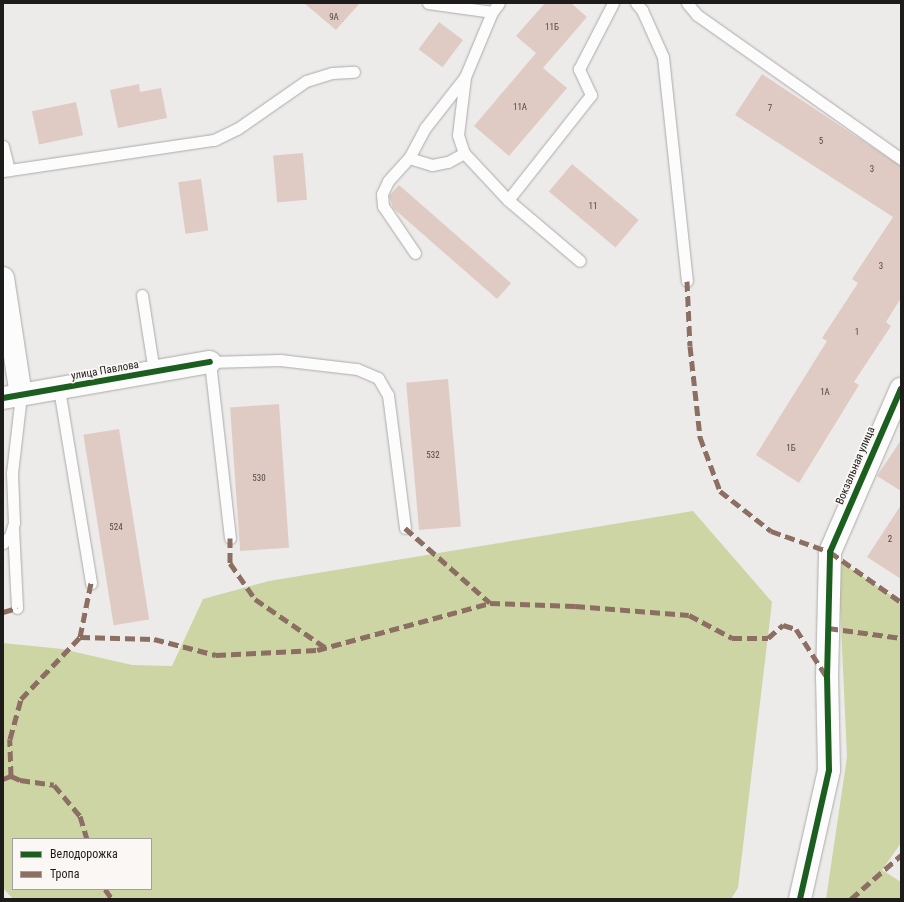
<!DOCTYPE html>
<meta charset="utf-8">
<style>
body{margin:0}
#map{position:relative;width:904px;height:902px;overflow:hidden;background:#edebe9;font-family:"Roboto Condensed",sans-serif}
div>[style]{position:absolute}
.green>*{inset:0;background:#cdd5a4}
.building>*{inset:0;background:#dfcbc4;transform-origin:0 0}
.roads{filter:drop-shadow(0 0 1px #acaaa9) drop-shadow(0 0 1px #acaaa9)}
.service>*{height:11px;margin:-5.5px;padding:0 5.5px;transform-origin:5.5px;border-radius:5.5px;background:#fcfcfc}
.minor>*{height:22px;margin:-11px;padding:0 11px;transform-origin:11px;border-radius:11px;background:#fcfcfc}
.quiet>*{height:5px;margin-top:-2.5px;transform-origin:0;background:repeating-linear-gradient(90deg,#8d6e63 0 10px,transparent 0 15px)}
.cycleway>*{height:6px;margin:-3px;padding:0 3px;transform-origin:3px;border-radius:3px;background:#1b5e20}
span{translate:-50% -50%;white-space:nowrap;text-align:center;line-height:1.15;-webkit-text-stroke:3.5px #fbf7f5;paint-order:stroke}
.number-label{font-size:9px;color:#4e4845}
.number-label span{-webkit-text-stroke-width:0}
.street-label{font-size:11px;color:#1d1c1b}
.frame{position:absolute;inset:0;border:4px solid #1d1c1b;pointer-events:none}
.legend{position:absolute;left:12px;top:838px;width:140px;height:52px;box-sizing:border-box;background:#fbf7f5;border:1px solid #a29f9e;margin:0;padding:5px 7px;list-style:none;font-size:12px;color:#1d1c1b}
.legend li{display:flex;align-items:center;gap:8px;height:20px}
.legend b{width:20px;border:1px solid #a29f9e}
</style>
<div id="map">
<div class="green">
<div style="clip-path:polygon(evenodd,693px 511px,772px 602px,738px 888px,731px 899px,13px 899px,3px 888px,3px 643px,62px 649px,132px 665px,172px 666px,203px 599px,269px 581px,693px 511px,13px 839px,151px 839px,151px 889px,13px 889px,13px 839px)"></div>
<div style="clip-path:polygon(838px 560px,901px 602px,901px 843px,882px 870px,901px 882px,901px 899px,826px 899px,847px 757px)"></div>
</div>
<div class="building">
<div style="clip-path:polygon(304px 3px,360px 3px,336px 30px)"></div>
<div style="clip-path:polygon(545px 3px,571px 3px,587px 17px,543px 68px,567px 88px,509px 156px,474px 126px,536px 53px,516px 36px)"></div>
<div style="left:439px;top:22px;width:30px;height:34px;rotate:37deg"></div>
<div style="clip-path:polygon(762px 74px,901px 166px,901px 298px,886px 322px,891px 326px,854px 382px,859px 385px,799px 483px,756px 455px,827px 341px,822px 338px,858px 283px,852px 279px,893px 217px,735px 115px)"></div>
<div style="clip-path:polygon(139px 84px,140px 92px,161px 88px,167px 118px,118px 128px,110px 90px)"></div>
<div style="left:76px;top:102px;width:34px;height:45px;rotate:78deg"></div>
<div style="left:303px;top:153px;width:47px;height:30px;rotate:85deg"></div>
<div style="left:572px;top:164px;width:87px;height:36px;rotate:40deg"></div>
<div style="left:201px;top:179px;width:52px;height:23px;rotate:82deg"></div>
<div style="clip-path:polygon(399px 185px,511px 283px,497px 299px,393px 208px,389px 196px)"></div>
<div style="left:448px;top:379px;width:148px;height:42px;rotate:85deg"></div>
<div style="left:279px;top:404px;width:144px;height:49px;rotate:86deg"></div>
<div style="left:119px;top:429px;width:193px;height:36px;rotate:81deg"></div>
<div style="clip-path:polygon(901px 440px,901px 491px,877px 476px)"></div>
<div style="clip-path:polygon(901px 505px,901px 579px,867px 557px)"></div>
</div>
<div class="roads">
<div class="service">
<div style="left:428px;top:3px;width:65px;rotate:8deg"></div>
<div style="left:636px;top:3px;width:9px;rotate:49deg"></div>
<div style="left:642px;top:10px;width:51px;rotate:65.9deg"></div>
<div style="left:663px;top:57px;width:225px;rotate:83.9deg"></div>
<div style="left:687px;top:3px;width:16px;rotate:50deg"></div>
<div style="left:697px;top:15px;width:250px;rotate:35.2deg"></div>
<div style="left:465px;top:77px;width:58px;rotate:96.9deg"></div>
<div style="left:458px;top:135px;width:19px;rotate:72deg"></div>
<div style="left:464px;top:153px;width:64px;rotate:46.9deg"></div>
<div style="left:508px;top:200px;width:94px;rotate:40.3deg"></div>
<div style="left:3px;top:146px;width:25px;rotate:76deg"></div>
<div style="left:409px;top:158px;width:24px;rotate:17deg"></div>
<div style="left:432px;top:165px;width:16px;rotate:-11deg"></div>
<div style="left:448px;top:162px;width:18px;rotate:-29deg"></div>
<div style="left:3px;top:171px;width:213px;rotate:-8.4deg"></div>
<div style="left:214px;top:140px;width:25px;rotate:-26deg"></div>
<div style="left:237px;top:129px;width:84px;rotate:-34.8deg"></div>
<div style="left:306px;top:81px;width:27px;rotate:-17deg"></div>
<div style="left:332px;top:73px;width:22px;rotate:-3deg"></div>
<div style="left:508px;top:200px;width:134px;rotate:-51.7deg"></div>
<div style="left:591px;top:95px;width:29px;rotate:-115deg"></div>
<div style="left:579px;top:69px;width:74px;rotate:-62.7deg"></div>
<div style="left:415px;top:253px;width:57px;rotate:-124.2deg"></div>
<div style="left:383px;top:206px;width:12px;rotate:-95deg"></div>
<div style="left:382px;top:194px;width:14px;rotate:-65deg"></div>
<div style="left:388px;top:181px;width:31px;rotate:-48deg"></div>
<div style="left:409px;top:158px;width:34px;rotate:-62deg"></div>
<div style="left:425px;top:128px;width:65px;rotate:-51.9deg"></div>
<div style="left:465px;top:77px;width:70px;rotate:-67.4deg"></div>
<div style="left:492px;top:12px;width:11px;rotate:-52deg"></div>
<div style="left:142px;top:295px;width:78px;rotate:81.1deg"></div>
<div style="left:59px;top:389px;width:197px;rotate:80.6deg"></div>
<div style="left:13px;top:528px;width:80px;rotate:87.1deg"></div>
<div style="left:230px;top:538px;width:177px;rotate:-96.5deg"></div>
<div style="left:210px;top:362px;width:70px;rotate:-1.6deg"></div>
<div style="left:280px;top:360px;width:78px;rotate:6.7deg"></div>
<div style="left:357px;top:369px;width:23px;rotate:23deg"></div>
<div style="left:378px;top:378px;width:20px;rotate:60deg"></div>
<div style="left:388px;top:395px;width:134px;rotate:82.7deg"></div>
<div style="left:3px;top:543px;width:10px;rotate:-45deg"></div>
<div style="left:10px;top:536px;width:14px;rotate:-73deg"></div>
<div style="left:14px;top:523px;width:50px;rotate:-92.3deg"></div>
<div style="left:12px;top:473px;width:79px;rotate:-83.4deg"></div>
</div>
<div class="minor">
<div style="left:3px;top:278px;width:118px;rotate:81.3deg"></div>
<div style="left:3px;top:398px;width:210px;rotate:-9.9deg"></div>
<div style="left:800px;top:899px;width:132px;rotate:-77.3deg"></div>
<div style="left:829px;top:770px;width:92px;rotate:-91.2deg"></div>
<div style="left:827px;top:678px;width:126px;rotate:-88.6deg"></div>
<div style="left:830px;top:552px;width:178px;rotate:-66.5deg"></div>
</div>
</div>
<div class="quiet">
<div style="left:687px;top:281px;width:65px;rotate:87.4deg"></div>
<div style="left:690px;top:346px;width:92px;rotate:83.7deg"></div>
<div style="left:700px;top:437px;width:58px;rotate:69.7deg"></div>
<div style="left:720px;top:491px;width:65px;rotate:38.1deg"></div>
<div style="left:771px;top:531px;width:63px;rotate:19.6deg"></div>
<div style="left:830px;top:552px;width:87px;rotate:35.2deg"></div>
<div style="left:405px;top:528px;width:113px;rotate:41.4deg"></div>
<div style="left:230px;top:538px;width:25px;rotate:90deg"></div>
<div style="left:230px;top:563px;width:44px;rotate:55.2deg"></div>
<div style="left:255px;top:599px;width:86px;rotate:34.6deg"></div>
<div style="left:3px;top:612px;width:15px;rotate:-16deg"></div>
<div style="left:828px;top:628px;width:74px;rotate:7.8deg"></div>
<div style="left:80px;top:637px;width:74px;rotate:1.5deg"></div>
<div style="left:154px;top:639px;width:64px;rotate:14.5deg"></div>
<div style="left:216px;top:655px;width:101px;rotate:-2.8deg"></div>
<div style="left:317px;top:650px;width:179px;rotate:-15.2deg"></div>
<div style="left:490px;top:603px;width:85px;rotate:2deg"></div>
<div style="left:575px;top:606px;width:114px;rotate:4.5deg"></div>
<div style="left:689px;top:615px;width:49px;rotate:28.1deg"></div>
<div style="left:732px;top:638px;width:36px"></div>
<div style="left:768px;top:638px;width:20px;rotate:-41deg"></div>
<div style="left:783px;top:625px;width:14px;rotate:17deg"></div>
<div style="left:796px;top:629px;width:56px;rotate:57.4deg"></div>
<div style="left:11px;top:776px;width:37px;rotate:-92deg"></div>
<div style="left:10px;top:739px;width:41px;rotate:-74.6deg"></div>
<div style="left:21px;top:699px;width:86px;rotate:-46.4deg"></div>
<div style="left:80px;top:637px;width:55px;rotate:-78.5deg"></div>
<div style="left:3px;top:779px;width:9px;rotate:-21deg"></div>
<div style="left:11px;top:776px;width:10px;rotate:24deg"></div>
<div style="left:20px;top:780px;width:34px;rotate:8deg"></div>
<div style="left:54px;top:785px;width:40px;rotate:50deg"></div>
<div style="left:80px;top:816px;width:24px;rotate:73deg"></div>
<div style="left:105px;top:889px;width:12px;rotate:55deg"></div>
<div style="left:851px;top:899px;width:67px;rotate:-41.3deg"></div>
</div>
<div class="cycleway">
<div style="left:3px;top:398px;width:210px;rotate:-9.9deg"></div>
<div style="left:800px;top:899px;width:132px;rotate:-77.3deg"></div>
<div style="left:829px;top:770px;width:92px;rotate:-91.2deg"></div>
<div style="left:827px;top:678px;width:126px;rotate:-88.6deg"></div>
<div style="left:830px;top:552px;width:178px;rotate:-66.5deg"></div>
</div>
<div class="number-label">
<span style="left:334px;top:17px">9А</span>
<span style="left:552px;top:27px">11Б</span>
<span style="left:520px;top:107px">11А</span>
<span style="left:770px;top:108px">7</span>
<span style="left:821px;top:141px">5</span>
<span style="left:872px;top:169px">3</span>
<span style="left:593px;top:206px">11</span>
<span style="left:881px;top:266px">3</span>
<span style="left:857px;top:332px">1</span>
<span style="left:825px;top:392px">1А</span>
<span style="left:791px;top:448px">1Б</span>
<span style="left:433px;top:455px">532</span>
<span style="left:259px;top:478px">530</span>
<span style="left:116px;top:527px">524</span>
<span style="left:890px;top:539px">2</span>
</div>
<div class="street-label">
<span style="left:105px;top:371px;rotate:-10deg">улица Павлова</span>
<span style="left:856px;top:466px;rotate:-67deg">Вокзальная улица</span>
</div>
<div class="frame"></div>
<ul class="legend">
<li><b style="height:5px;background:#1b5e20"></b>Велодорожка</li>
<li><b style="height:5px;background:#8d6e63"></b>Тропа</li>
</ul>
</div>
